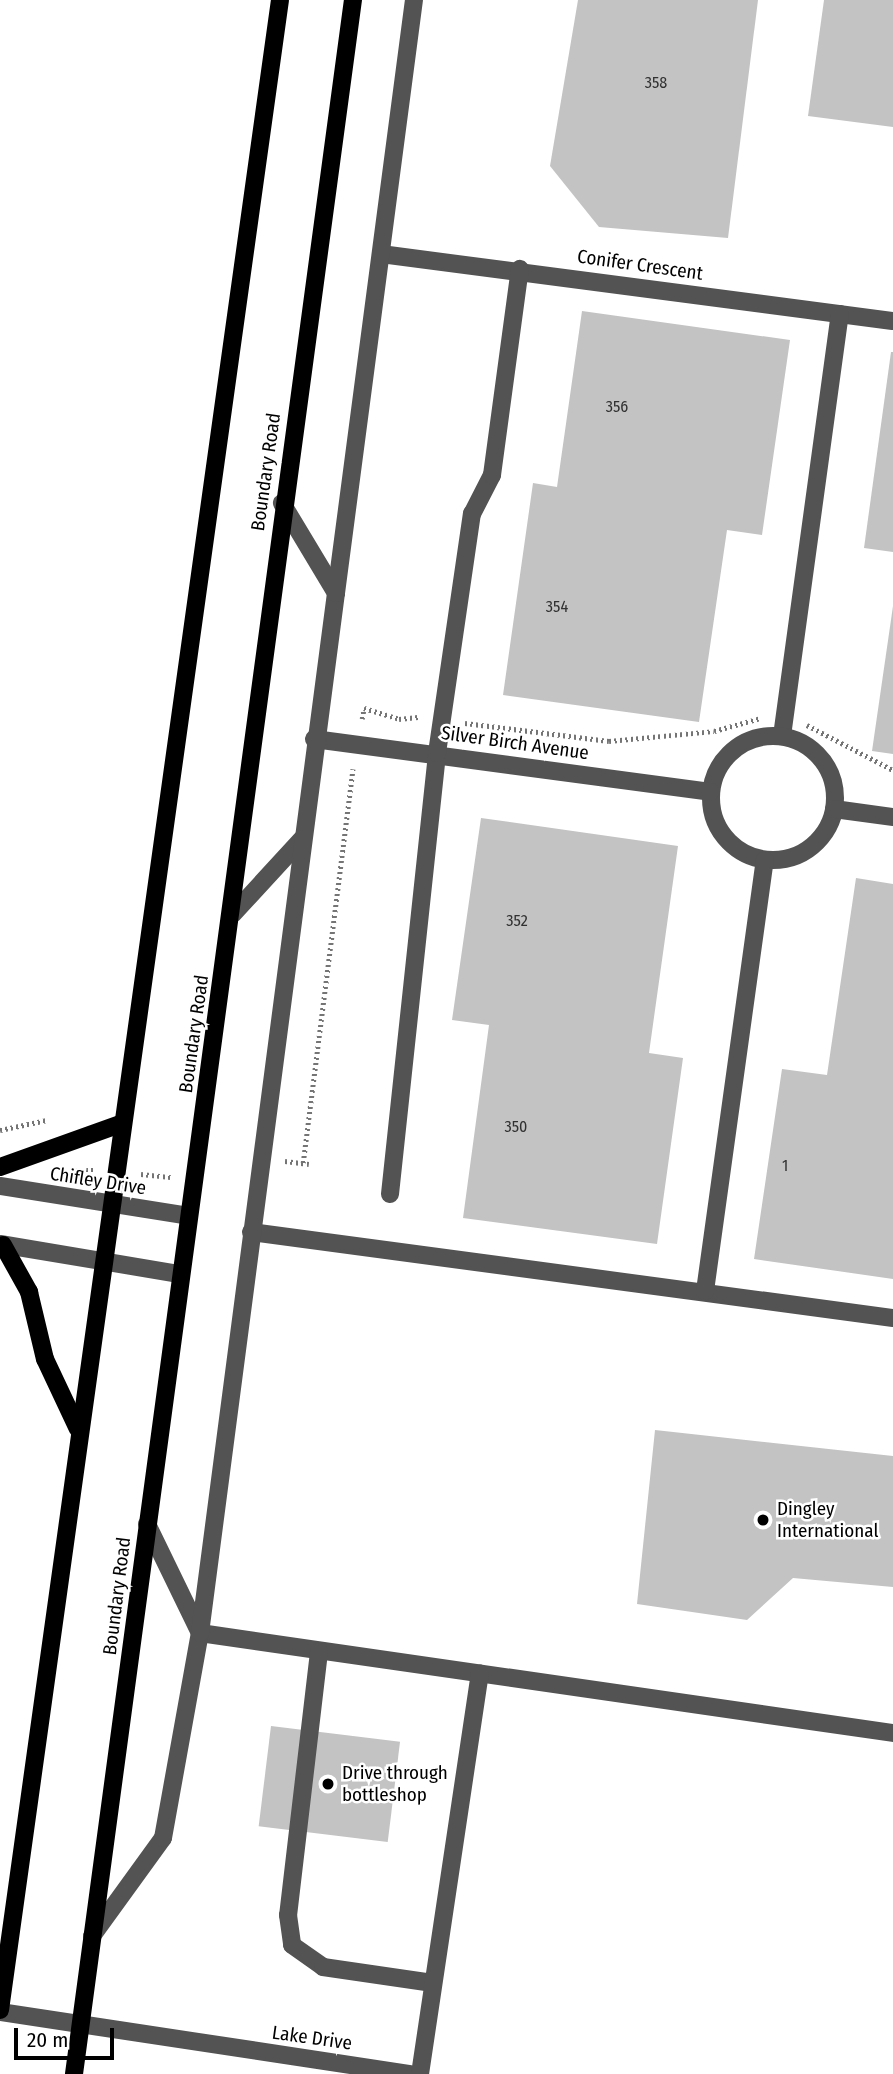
<!DOCTYPE html>
<style>
body{margin:0}
#map{position:relative;width:893px;height:2074px;overflow:hidden;background:#fff;font-family:"Fira Sans Condensed",sans-serif}
div>[style]{position:absolute}
.building>*{inset:0;background:#c3c3c3;transform-origin:0 0}
.path>*{height:4.5px;margin-top:-2.25px;transform-origin:0;background:repeating-linear-gradient(90deg,#757575 0 2px,transparent 0 5.5px)}
.minor>*{height:18px;margin:-9px;padding:0 9px;transform-origin:9px;border-radius:9px;background:#535353}
.minor>.ring{margin:-9px;padding:0;box-sizing:content-box;background:none;border:18px solid #535353;border-radius:50%}
.major>*{height:18px;margin:-9px;padding:0 9px;transform-origin:9px;border-radius:9px;background:#000}
.dots>*{width:19px;height:19px;translate:-50% -50%;box-sizing:border-box;border:4px solid #fff;border-radius:50%}
span{translate:-50% -50%;white-space:nowrap;text-align:center;line-height:1.15;-webkit-text-stroke:5px #fff;paint-order:stroke}
.number-label{font-size:16px;color:#313131}
.number-label span{-webkit-text-stroke-width:0}
.street-label{font-size:19px;color:#000}
.poi-label{font-size:19px;color:#000}
.left{translate:0 -50%;text-align:left}
.scale{position:absolute;left:14px;top:2028px;width:100px;height:32px;box-sizing:border-box;border:4px solid #000;border-top:0;padding-left:9px;font-size:21px;line-height:24px;white-space:nowrap;color:#000;-webkit-text-stroke:5px #fff;paint-order:stroke}
</style>
<div id="map">
<div class="building">
<div style="clip-path:polygon(578px 0,758px 0,728px 238px,599px 227px,550px 166px)"></div>
<div style="clip-path:polygon(824px 0,893px 0,893px 127px,808px 116px)"></div>
<div style="clip-path:polygon(582px 311px,790px 340px,762px 535px,727px 530px,699px 722px,503px 695px,533px 483px,557px 487px)"></div>
<div style="clip-path:polygon(891px 352px,893px 352px,893px 552px,864px 548px)"></div>
<div style="clip-path:polygon(893px 606px,893px 754px,872px 751px)"></div>
<div style="clip-path:polygon(481px 818px,678px 846px,649px 1053px,683px 1058px,657px 1244px,463px 1218px,489px 1025px,452px 1020px)"></div>
<div style="clip-path:polygon(856px 878px,893px 884px,893px 1279px,754px 1259px,782px 1069px,827px 1075px)"></div>
<div style="clip-path:polygon(655px 1430px,893px 1456px,893px 1587px,793px 1578px,747px 1620px,637px 1604px)"></div>
<div style="left:271px;top:1726px;width:130px;height:101px;rotate:7deg"></div>
</div>
<div class="path">
<div style="left:362px;top:719px;width:11px;rotate:-80deg"></div>
<div style="left:364px;top:708px;width:37px;rotate:17deg"></div>
<div style="left:399px;top:719px;width:19px;rotate:-6deg"></div>
<div style="left:465px;top:723px;width:145px;rotate:7.1deg"></div>
<div style="left:609px;top:741px;width:105px;rotate:-5.4deg"></div>
<div style="left:714px;top:731px;width:49px;rotate:-15.5deg"></div>
<div style="left:807px;top:725px;width:97px;rotate:27.6deg"></div>
<div style="left:0;top:1130px;width:48px;rotate:-12deg"></div>
<div style="left:285px;top:1161px;width:24px;rotate:7deg"></div>
<div style="left:303px;top:1163px;width:397px;rotate:-82.8deg"></div>
<div style="left:75px;top:1170px;width:19px"></div>
<div style="left:141px;top:1174px;width:30px;rotate:6deg"></div>
</div>
<div class="minor">
<div style="left:381px;top:254px;width:516px;rotate:7.46deg"></div>
<div style="left:336px;top:593px;width:598px;rotate:-82.51deg"></div>
<div style="left:782px;top:736px;width:426px;rotate:-82.2deg"></div>
<div class="ring" style="left:711px;top:736px;width:106px;height:106px"></div>
<div style="left:314px;top:739px;width:400px;rotate:7.6deg"></div>
<div style="left:834px;top:809px;width:60px;rotate:7.7deg"></div>
<div style="left:233px;top:914px;width:102px;rotate:-47.4deg"></div>
<div style="left:0;top:1186px;width:191px;rotate:9deg"></div>
<div style="left:390px;top:1194px;width:443px;rotate:-83.9deg"></div>
<div style="left:437px;top:753px;width:242px;rotate:-81.7deg"></div>
<div style="left:472px;top:514px;width:44px;rotate:-62.9deg"></div>
<div style="left:492px;top:475px;width:208px;rotate:-82.3deg"></div>
<div style="left:251px;top:1232px;width:648px;rotate:7.63deg"></div>
<div style="left:0;top:1244px;width:182px;rotate:9.5deg"></div>
<div style="left:705px;top:1291px;width:435px;rotate:-82.1deg"></div>
<div style="left:147px;top:1524px;width:121px;rotate:64.1deg"></div>
<div style="left:200px;top:1633px;width:700px;rotate:8.21deg"></div>
<div style="left:319px;top:1652px;width:265px;rotate:96.7deg"></div>
<div style="left:288px;top:1915px;width:30px;rotate:82deg"></div>
<div style="left:292px;top:1945px;width:38px;rotate:35deg"></div>
<div style="left:323px;top:1967px;width:111px;rotate:8.3deg"></div>
<div style="left:92px;top:1936px;width:121px;rotate:-54.1deg"></div>
<div style="left:163px;top:1838px;width:208px;rotate:-79.8deg"></div>
<div style="left:200px;top:1633px;width:1049px;rotate:-82.55deg"></div>
<div style="left:336px;top:593px;width:105px;rotate:-121deg"></div>
<div style="left:0;top:2012px;width:415px;rotate:8.6deg"></div>
<div style="left:420px;top:2074px;width:405px;rotate:-81.5deg"></div>
</div>
<div class="major">
<div style="left:0;top:1167px;width:127px;rotate:-19.7deg"></div>
<div style="left:3px;top:1245px;width:54px;rotate:61deg"></div>
<div style="left:29px;top:1292px;width:69px;rotate:76.6deg"></div>
<div style="left:45px;top:1359px;width:77px;rotate:64.8deg"></div>
<div style="left:0;top:2010px;width:2029px;rotate:-82.07deg"></div>
<div style="left:74px;top:2074px;width:2093px;rotate:-82.34deg"></div>
</div>
<div class="dots">
<div style="left:763px;top:1520px;background:#000"></div>
<div style="left:328px;top:1784px;background:#000"></div>
</div>
<div class="number-label">
<span style="left:656px;top:83px">358</span>
<span style="left:617px;top:407px">356</span>
<span style="left:557px;top:607px">354</span>
<span style="left:517px;top:921px">352</span>
<span style="left:516px;top:1127px">350</span>
<span style="left:785px;top:1166px">1</span>
</div>
<div class="street-label">
<span style="left:640px;top:265px;rotate:8deg">Conifer Crescent</span>
<span style="left:266px;top:472px;rotate:-82deg">Boundary Road</span>
<span style="left:515px;top:743px;rotate:8deg">Silver Birch Avenue</span>
<span style="left:194px;top:1034px;rotate:-82deg">Boundary Road</span>
<span style="left:98px;top:1181px;rotate:9deg">Chifley Drive</span>
<span style="left:117px;top:1596px;rotate:-83deg">Boundary Road</span>
<span style="left:312px;top:2038px;rotate:8deg">Lake Drive</span>
</div>
<div class="poi-label">
<span class="left" style="left:777px;top:1520px">Dingley<br>International</span>
<span class="left" style="left:342px;top:1784px">Drive through<br>bottleshop</span>
</div>
<div class="scale">20 m</div>
</div>
